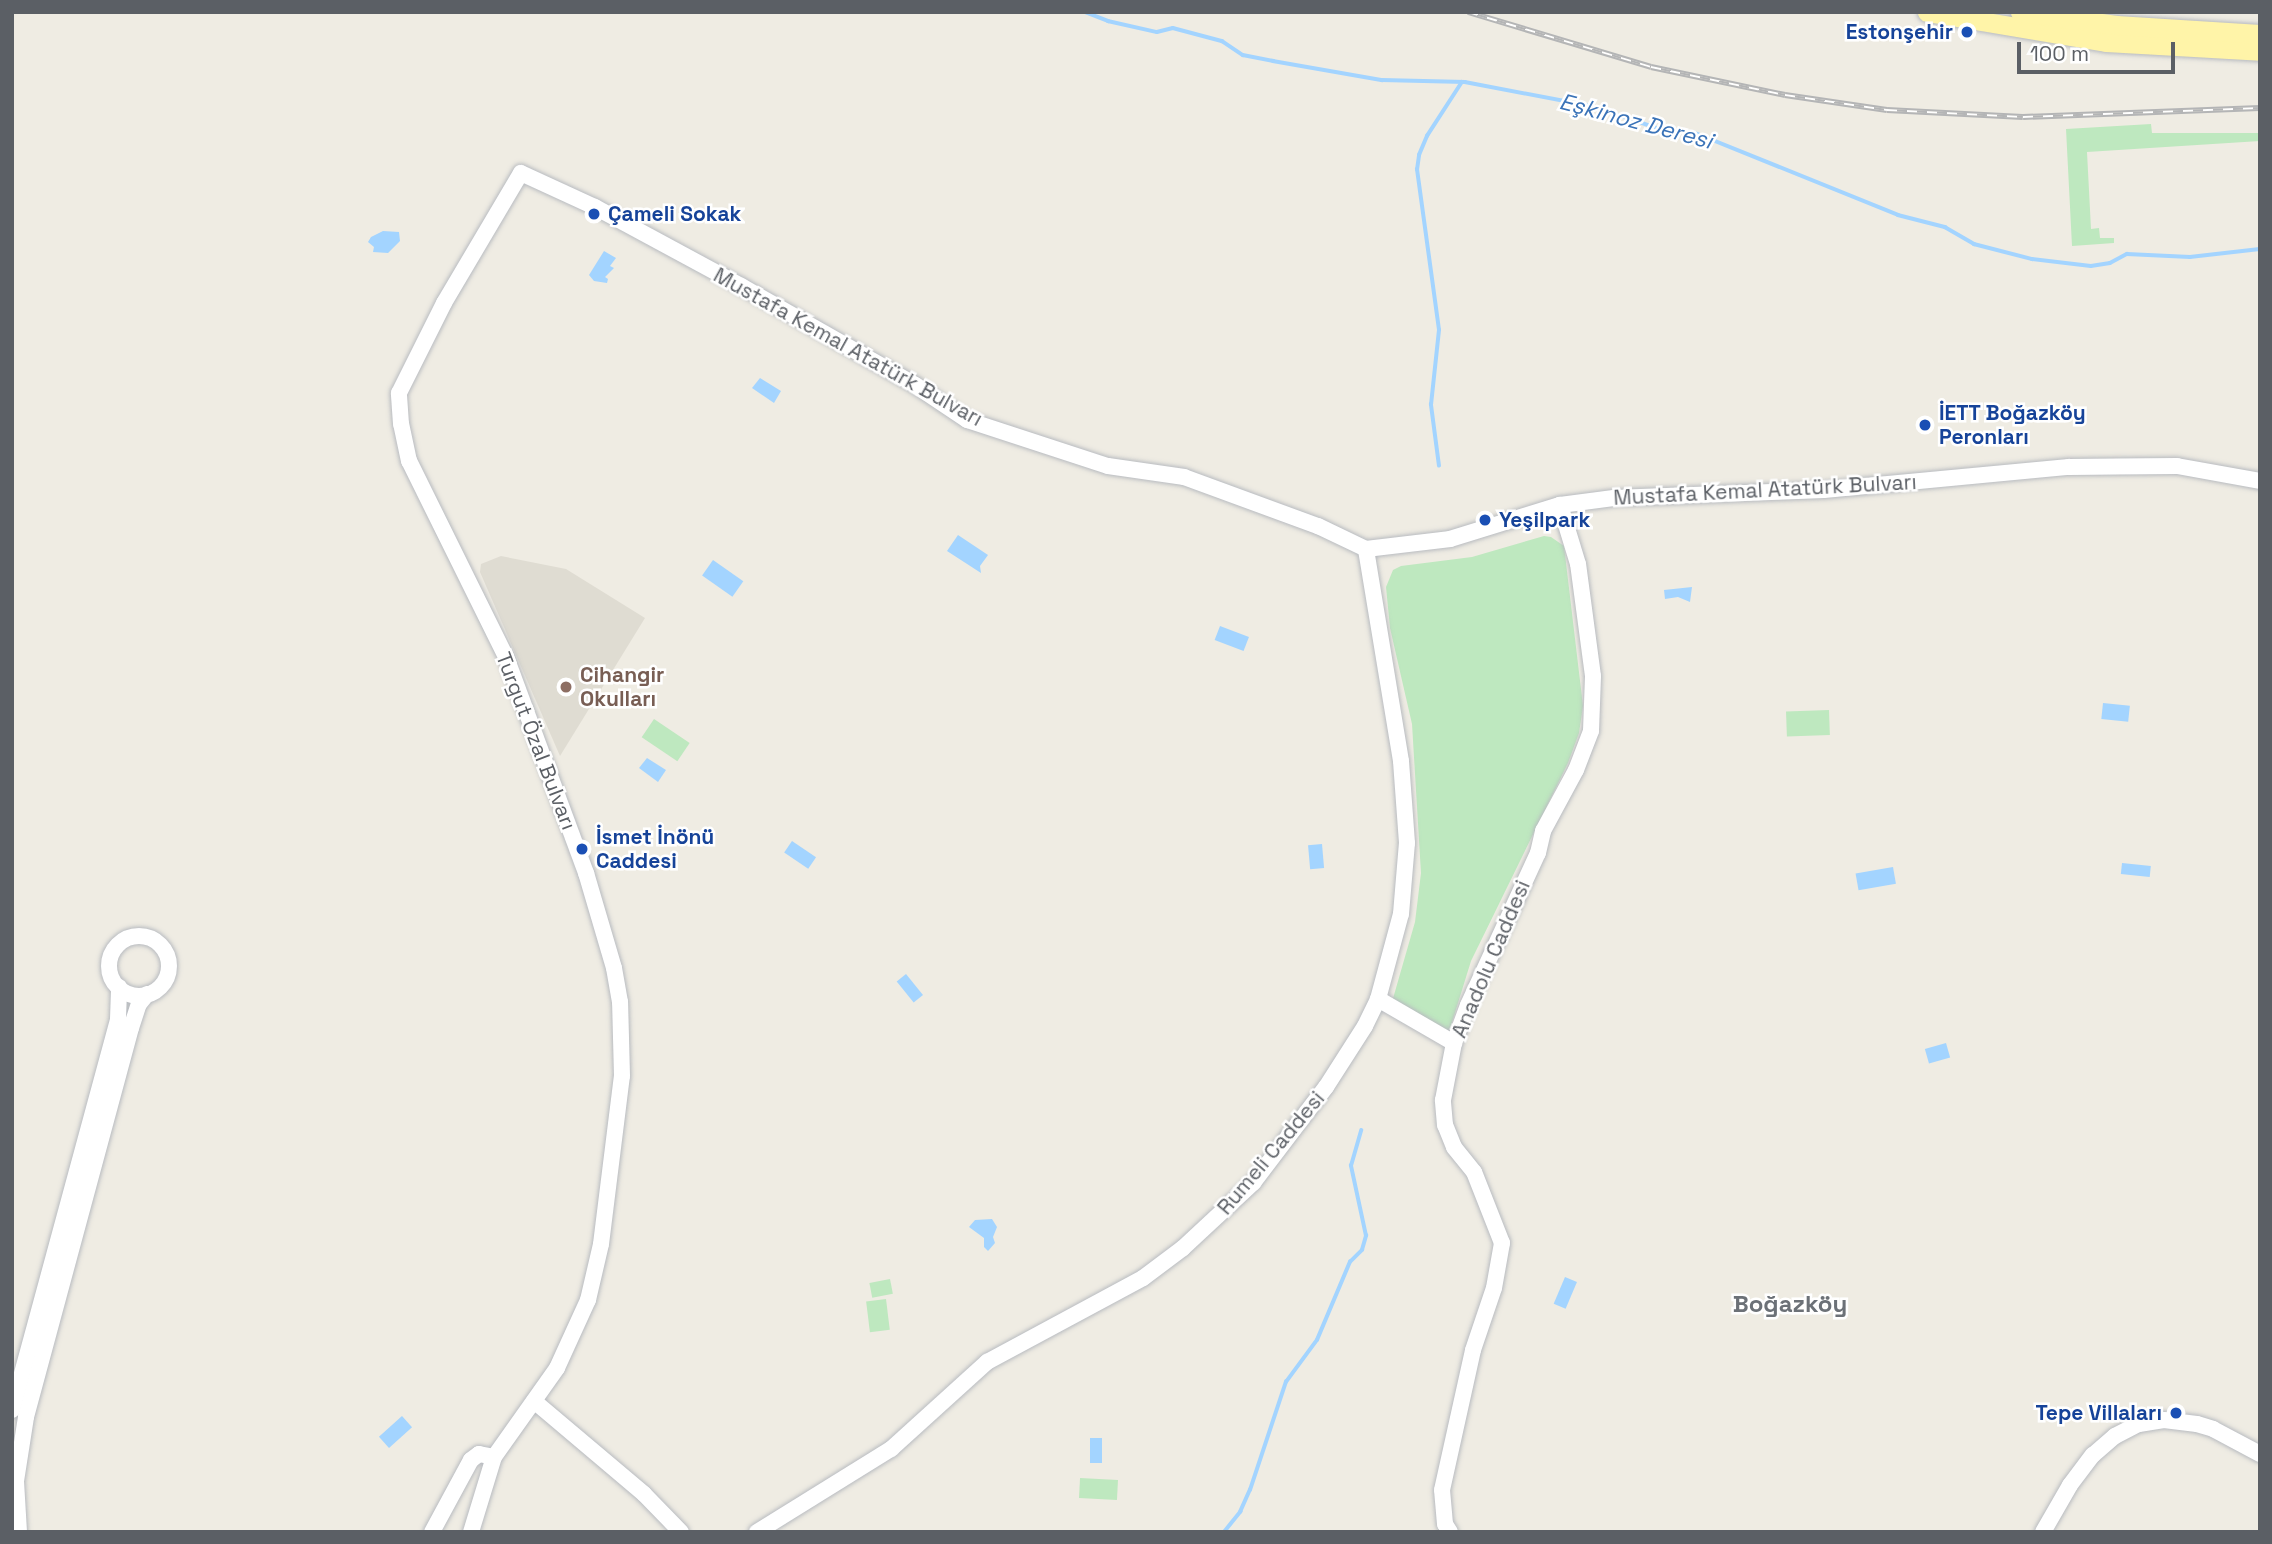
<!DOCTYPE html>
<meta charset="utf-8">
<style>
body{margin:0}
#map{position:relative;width:2272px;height:1544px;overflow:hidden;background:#efece3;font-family:"Space Grotesk",sans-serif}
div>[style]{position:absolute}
.education>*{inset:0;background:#dfdcd2}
.green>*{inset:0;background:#bee8bf;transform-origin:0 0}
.water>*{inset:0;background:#a3d4ff;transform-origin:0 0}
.stream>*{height:3.5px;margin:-1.75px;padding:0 1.75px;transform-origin:1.75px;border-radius:1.75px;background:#a3d4ff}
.roads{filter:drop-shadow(0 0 2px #b8bbc0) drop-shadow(0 0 2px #b8bbc0)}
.minor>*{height:16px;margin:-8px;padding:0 8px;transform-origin:8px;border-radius:8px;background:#fff}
.minor>.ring{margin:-8px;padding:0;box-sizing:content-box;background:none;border:16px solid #fff;border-radius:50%}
.major>*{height:19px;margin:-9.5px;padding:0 9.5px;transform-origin:9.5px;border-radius:9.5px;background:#fff4a8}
.rail>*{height:6px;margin-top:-3px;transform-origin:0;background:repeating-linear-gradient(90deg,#fff 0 10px,#b4b5b6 0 20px);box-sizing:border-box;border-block:2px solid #b4b5b6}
.dots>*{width:19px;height:19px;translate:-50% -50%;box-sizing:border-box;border:4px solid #fff;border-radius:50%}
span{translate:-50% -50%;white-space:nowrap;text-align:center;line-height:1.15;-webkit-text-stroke:5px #fff;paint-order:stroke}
.transit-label{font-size:21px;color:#164399;font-weight:700}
.right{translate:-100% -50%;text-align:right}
.left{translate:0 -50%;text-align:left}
.street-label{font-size:21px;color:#5b5f65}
.education-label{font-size:21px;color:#785e54;font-weight:700}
.water-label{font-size:23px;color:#3a73b8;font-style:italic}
.quarter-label{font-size:24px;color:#6c7177;font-weight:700}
.frame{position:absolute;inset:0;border:14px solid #5b5f65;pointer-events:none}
.scale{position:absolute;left:2017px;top:42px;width:158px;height:32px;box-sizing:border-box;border:4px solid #5b5f65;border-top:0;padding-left:9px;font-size:21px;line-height:24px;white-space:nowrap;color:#5b5f65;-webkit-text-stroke:5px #fff;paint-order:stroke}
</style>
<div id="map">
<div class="education">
<div style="clip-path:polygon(501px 556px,566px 569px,645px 618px,560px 756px,480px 572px,481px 564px)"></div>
</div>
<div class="green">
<div style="clip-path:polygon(2151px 124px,2152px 133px,2260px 133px,2260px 141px,2087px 152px,2091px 229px,2099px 228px,2100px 238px,2114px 238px,2114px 243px,2072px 246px,2066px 129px)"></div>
<div style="clip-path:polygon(1544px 536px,1551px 537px,1564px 546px,1583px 706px,1579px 733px,1568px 763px,1471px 961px,1449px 1032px,1392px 1002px,1415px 922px,1421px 873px,1412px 724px,1390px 628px,1386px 587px,1393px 570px,1401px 566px,1472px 557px)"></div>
<div style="left:1829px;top:710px;width:25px;height:43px;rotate:88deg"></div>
<div style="left:654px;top:719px;width:43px;height:22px;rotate:34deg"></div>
<div style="left:890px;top:1279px;width:15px;height:21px;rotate:79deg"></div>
<div style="left:886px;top:1299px;width:31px;height:20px;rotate:83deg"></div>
<div style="left:1118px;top:1480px;width:20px;height:38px;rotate:93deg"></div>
</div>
<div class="water">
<div style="clip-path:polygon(383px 231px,399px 232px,400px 241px,388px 253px,373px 252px,374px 247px,368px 242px,371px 237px)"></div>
<div style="clip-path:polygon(604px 251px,616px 258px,610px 266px,614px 268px,605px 277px,608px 279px,607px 283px,594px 281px,589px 275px)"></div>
<div style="clip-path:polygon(760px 378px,781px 391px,774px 403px,752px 388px)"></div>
<div style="clip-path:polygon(958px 535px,988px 555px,980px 566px,981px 573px,947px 551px)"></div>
<div style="left:713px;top:560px;width:37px;height:19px;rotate:35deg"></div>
<div style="clip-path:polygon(1692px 587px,1690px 602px,1678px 597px,1665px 599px,1664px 590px)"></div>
<div style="left:1220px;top:626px;width:31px;height:15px;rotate:21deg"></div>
<div style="left:2103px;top:703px;width:27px;height:16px;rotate:6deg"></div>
<div style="clip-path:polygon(647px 758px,666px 770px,658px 782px,639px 768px)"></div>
<div style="left:792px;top:841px;width:29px;height:14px;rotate:34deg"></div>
<div style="left:1322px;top:844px;width:24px;height:14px;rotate:85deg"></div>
<div style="left:2122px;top:863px;width:29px;height:11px;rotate:6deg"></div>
<div style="left:1893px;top:867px;width:17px;height:38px;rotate:80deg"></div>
<div style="left:906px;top:974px;width:27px;height:12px;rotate:51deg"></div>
<div style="left:1946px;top:1043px;width:15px;height:22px;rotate:74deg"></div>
<div style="clip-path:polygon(992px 1219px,997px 1227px,993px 1237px,995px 1243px,988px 1251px,984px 1247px,984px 1238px,969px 1227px,975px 1220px)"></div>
<div style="left:1565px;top:1277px;width:13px;height:29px;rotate:23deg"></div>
<div style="left:402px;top:1416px;width:15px;height:31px;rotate:48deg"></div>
<div style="left:1090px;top:1438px;width:12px;height:25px"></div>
</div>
<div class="stream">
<div style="left:1085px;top:12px;width:25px;rotate:21deg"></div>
<div style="left:1108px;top:21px;width:50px;rotate:12.7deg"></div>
<div style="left:1157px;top:32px;width:16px;rotate:-14deg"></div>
<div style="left:1173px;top:28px;width:51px;rotate:14.9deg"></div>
<div style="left:1222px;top:41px;width:25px;rotate:34deg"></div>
<div style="left:1243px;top:55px;width:31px;rotate:11deg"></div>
<div style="left:1273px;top:61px;width:111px;rotate:9.9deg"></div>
<div style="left:1382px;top:80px;width:83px;rotate:1.4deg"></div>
<div style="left:1465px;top:82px;width:128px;rotate:10.8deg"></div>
<div style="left:1591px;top:106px;width:76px;rotate:18.4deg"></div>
<div style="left:1663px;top:130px;width:30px;rotate:4deg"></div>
<div style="left:1693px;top:132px;width:221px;rotate:22deg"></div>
<div style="left:1898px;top:215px;width:49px;rotate:14.3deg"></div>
<div style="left:1945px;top:227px;width:34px;rotate:30deg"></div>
<div style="left:1974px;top:244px;width:60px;rotate:14.5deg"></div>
<div style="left:2032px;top:259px;width:59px;rotate:6.8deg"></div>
<div style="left:2091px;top:266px;width:19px;rotate:-9deg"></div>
<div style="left:2110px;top:263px;width:19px;rotate:-28deg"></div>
<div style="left:2127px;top:254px;width:63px;rotate:2.7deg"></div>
<div style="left:2190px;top:257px;width:70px;rotate:-6.5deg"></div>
<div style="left:1439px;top:466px;width:62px;rotate:-97.5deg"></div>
<div style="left:1431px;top:405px;width:75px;rotate:-83.9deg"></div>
<div style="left:1439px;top:330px;width:162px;rotate:-97.8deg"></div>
<div style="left:1417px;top:170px;width:15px;rotate:-82deg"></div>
<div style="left:1419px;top:155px;width:21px;rotate:-67deg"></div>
<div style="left:1427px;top:136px;width:64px;rotate:-57.1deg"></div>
<div style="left:1224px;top:1532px;width:26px;rotate:-51deg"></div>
<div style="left:1240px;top:1512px;width:24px;rotate:-66deg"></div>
<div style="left:1250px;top:1490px;width:114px;rotate:-71.6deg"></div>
<div style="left:1286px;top:1382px;width:52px;rotate:-53.6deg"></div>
<div style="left:1317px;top:1340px;width:85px;rotate:-67.1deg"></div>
<div style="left:1350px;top:1262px;width:17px;rotate:-45deg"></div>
<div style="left:1362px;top:1250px;width:15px;rotate:-74deg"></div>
<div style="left:1366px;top:1236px;width:72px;rotate:-102.1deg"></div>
<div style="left:1351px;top:1166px;width:37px;rotate:-74deg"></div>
</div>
<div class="roads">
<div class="minor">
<div class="ring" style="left:109px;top:936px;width:44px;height:44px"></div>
<div style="left:1378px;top:999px;width:88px;rotate:30.1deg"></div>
<div style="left:534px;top:1401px;width:144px;rotate:40.2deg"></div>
<div style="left:644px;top:1494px;width:53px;rotate:45.8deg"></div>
<div style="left:12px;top:1410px;width:405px;rotate:-74.8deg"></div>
<div style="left:118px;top:1019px;width:32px;rotate:-88deg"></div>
<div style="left:19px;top:1532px;width:51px;rotate:-93.4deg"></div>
<div style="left:16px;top:1481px;width:65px;rotate:-81.1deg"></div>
<div style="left:26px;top:1417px;width:403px;rotate:-74.9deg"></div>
<div style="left:131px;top:1028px;width:25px;rotate:-72deg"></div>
<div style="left:139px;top:1004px;width:13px;rotate:-51deg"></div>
<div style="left:432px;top:1532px;width:82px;rotate:-61.6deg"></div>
<div style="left:471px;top:1460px;width:10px;rotate:-37deg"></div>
<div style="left:479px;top:1454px;width:15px;rotate:11deg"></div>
<div style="left:471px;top:1532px;width:78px;rotate:-73deg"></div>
<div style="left:494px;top:1457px;width:109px;rotate:-54.7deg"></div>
<div style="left:557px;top:1368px;width:75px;rotate:-65.5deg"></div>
<div style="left:588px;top:1300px;width:57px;rotate:-76.9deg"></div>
<div style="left:601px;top:1244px;width:169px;rotate:-82.9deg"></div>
<div style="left:622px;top:1076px;width:74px;rotate:-91.5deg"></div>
<div style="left:620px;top:1002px;width:35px;rotate:-100deg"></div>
<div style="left:614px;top:968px;width:99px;rotate:-106.4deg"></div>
<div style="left:586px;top:873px;width:230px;rotate:-110.3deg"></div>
<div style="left:506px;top:657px;width:219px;rotate:-116.3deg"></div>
<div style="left:409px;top:461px;width:38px;rotate:-102deg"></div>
<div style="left:401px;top:424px;width:31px;rotate:-94deg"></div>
<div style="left:399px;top:393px;width:101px;rotate:-63.4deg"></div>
<div style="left:444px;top:303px;width:151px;rotate:-59.4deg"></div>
<div style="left:521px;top:173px;width:81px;rotate:24.7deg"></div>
<div style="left:595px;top:207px;width:166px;rotate:28.4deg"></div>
<div style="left:741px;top:286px;width:200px;rotate:29.6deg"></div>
<div style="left:915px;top:385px;width:63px;rotate:33.9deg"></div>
<div style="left:967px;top:420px;width:148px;rotate:18.1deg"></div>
<div style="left:1108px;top:466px;width:77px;rotate:8.2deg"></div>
<div style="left:1184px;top:477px;width:143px;rotate:20.1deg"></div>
<div style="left:1318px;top:526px;width:53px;rotate:25.6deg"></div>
<div style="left:1366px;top:549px;width:85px;rotate:-6.8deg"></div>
<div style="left:1450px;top:539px;width:115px;rotate:-17.2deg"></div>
<div style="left:1560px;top:505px;width:54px;rotate:-7.4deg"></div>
<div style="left:1614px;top:498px;width:210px;rotate:-2.2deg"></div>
<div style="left:1824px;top:490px;width:246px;rotate:-5.4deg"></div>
<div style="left:2069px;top:467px;width:108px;rotate:-0.5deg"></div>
<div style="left:2177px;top:466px;width:84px;rotate:10.2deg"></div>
<div style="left:757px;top:1532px;width:158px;rotate:-31.8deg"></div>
<div style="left:891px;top:1449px;width:130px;rotate:-42.2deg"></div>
<div style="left:987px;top:1362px;width:177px;rotate:-28.3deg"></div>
<div style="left:1143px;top:1278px;width:50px;rotate:-36.9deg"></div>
<div style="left:1183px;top:1248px;width:96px;rotate:-42.9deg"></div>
<div style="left:1253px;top:1183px;width:121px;rotate:-52.8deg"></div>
<div style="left:1326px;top:1087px;width:72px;rotate:-57.4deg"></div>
<div style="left:1365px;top:1026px;width:30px;rotate:-64deg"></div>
<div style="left:1378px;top:999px;width:88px;rotate:-74.9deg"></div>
<div style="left:1401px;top:914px;width:71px;rotate:-85.2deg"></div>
<div style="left:1407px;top:843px;width:82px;rotate:-94.2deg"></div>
<div style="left:1401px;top:761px;width:215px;rotate:-99.4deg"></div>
<div style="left:1450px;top:1532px;width:9px;rotate:-122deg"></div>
<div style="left:1445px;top:1524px;width:34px;rotate:-95deg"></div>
<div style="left:1442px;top:1490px;width:143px;rotate:-77.5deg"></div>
<div style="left:1473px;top:1350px;width:65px;rotate:-71.3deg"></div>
<div style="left:1494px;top:1288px;width:46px;rotate:-79.9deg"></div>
<div style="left:1502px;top:1243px;width:76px;rotate:-111.5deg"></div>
<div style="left:1474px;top:1172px;width:32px;rotate:-129deg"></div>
<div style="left:1454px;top:1147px;width:24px;rotate:-112deg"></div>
<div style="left:1445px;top:1125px;width:25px;rotate:-95deg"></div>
<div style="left:1443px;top:1100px;width:58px;rotate:-79.1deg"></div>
<div style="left:1454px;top:1043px;width:40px;rotate:-69.8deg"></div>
<div style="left:1468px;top:1005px;width:167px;rotate:-65.3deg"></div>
<div style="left:1538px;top:853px;width:23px;rotate:-77deg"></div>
<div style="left:1543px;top:831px;width:69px;rotate:-61.6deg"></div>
<div style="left:1576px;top:770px;width:42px;rotate:-69deg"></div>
<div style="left:1591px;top:731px;width:55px;rotate:-87.9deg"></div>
<div style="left:1593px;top:676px;width:113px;rotate:-97.6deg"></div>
<div style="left:1578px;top:564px;width:62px;rotate:-107deg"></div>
<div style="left:2043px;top:1532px;width:54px;rotate:-60.1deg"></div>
<div style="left:2070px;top:1485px;width:38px;rotate:-53deg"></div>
<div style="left:2093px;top:1455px;width:29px;rotate:-41deg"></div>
<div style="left:2115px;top:1436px;width:27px;rotate:-27deg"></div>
<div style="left:2139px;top:1424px;width:25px;rotate:-9deg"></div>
<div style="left:2164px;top:1420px;width:33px;rotate:7deg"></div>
<div style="left:2197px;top:1424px;width:17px;rotate:17deg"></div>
<div style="left:2213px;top:1429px;width:53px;rotate:28deg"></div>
</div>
<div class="major">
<div style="left:1927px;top:12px;width:181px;rotate:9.5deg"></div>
<div style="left:2106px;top:42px;width:154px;rotate:3.3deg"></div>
<div style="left:2020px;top:12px;width:97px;rotate:7.7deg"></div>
<div style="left:2116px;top:25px;width:144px;rotate:3.6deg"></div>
</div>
</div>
<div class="rail">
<div style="left:1468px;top:12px;width:191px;rotate:16.7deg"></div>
<div style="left:1651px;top:67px;width:137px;rotate:11.8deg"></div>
<div style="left:1785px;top:95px;width:103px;rotate:8.4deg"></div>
<div style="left:1887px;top:110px;width:136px;rotate:2.9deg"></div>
<div style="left:2023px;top:117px;width:237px;rotate:-2.2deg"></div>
</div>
<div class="dots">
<div style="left:1967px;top:32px;background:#1a4fb4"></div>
<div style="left:594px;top:214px;background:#1a4fb4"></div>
<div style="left:1925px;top:425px;background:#1a4fb4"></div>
<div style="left:1485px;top:520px;background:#1a4fb4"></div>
<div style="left:566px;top:687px;background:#8d6e63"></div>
<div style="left:582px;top:849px;background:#1a4fb4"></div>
<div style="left:2176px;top:1413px;background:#1a4fb4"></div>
</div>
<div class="transit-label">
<span class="right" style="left:1953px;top:32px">Estonşehir</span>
<span class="left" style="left:608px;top:214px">Çameli Sokak</span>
<span class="left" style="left:1939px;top:425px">İETT Boğazköy<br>Peronları</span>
<span class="left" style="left:1499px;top:520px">Yeşilpark</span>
<span class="left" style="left:596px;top:849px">İsmet İnönü<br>Caddesi</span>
<span class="right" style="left:2162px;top:1413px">Tepe Villaları</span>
</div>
<div class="street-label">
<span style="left:848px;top:347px;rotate:29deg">Mustafa Kemal Atatürk Bulvarı</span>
<span style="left:1765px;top:490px;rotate:-3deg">Mustafa Kemal Atatürk Bulvarı</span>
<span style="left:536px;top:741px;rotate:69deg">Turgut Özal Bulvarı</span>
<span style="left:1491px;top:959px;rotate:-67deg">Anadolu Caddesi</span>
<span style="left:1271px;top:1153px;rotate:-50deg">Rumeli Caddesi</span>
</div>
<div class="education-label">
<span class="left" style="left:580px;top:687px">Cihangir<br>Okulları</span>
</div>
<div class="water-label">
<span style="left:1636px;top:121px;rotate:15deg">Eşkinoz Deresi</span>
</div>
<div class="quarter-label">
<span style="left:1790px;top:1304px">Boğazköy</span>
</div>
<div class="frame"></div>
<div class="scale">100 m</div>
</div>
